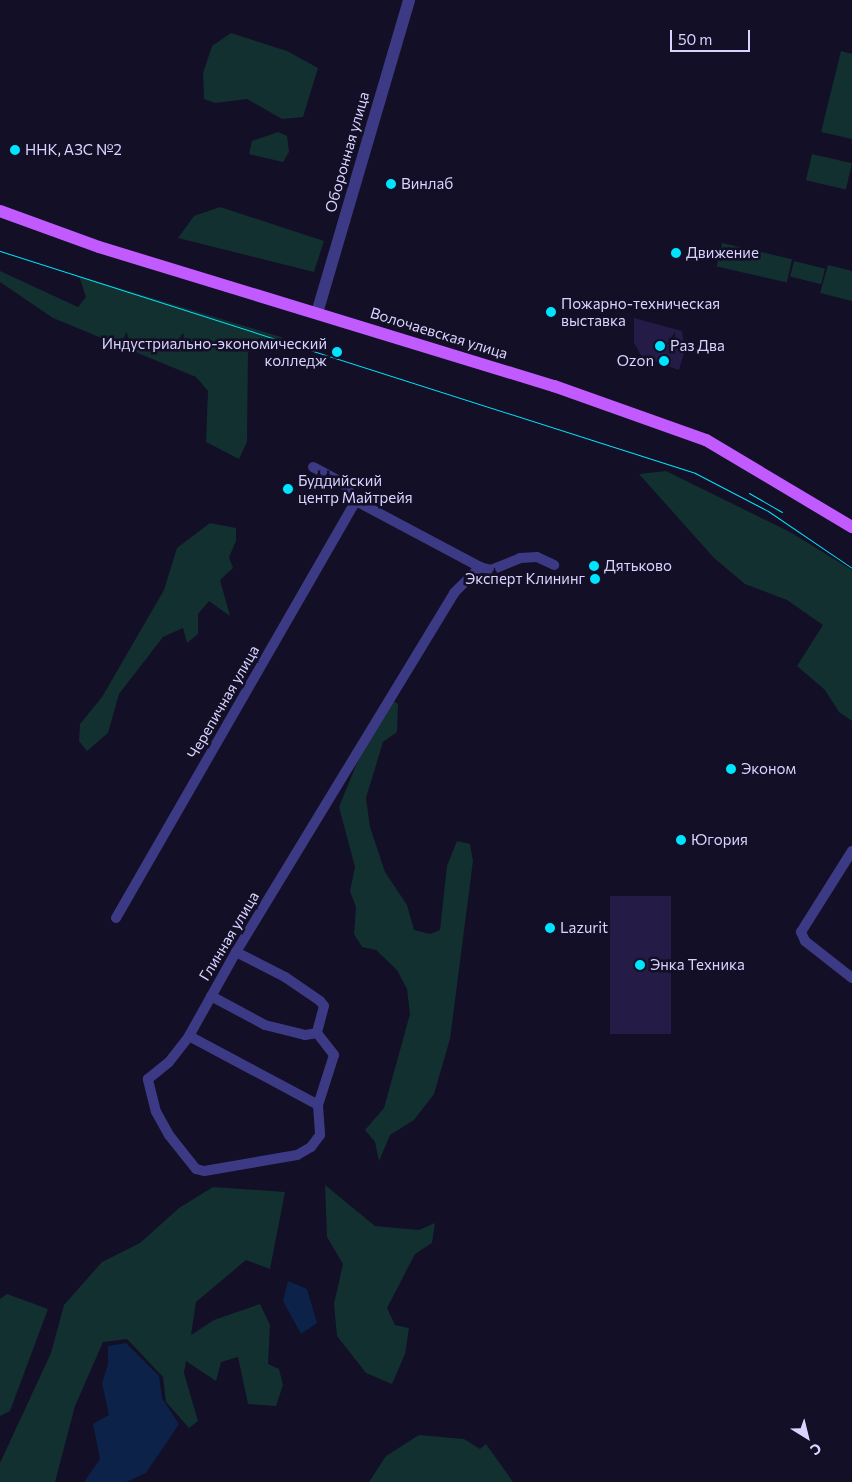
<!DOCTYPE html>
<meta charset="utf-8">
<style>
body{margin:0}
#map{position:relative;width:852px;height:1482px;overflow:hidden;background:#130f26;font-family:Commissioner,sans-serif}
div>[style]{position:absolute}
.green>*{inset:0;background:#12302f;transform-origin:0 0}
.water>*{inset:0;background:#0c2248}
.building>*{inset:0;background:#241b47;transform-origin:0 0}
.minor>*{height:10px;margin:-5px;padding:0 5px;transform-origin:5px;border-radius:5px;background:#3d3a85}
.tertiary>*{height:12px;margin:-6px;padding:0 6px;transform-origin:6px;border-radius:6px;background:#3d3a85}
.primary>*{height:12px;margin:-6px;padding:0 6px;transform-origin:6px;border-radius:6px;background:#c25bff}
.tram>*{height:1px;margin:-0.5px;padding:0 0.5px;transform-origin:0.5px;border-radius:0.5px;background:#00e5ff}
.dots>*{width:14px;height:14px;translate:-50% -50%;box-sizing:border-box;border:2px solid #130f26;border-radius:50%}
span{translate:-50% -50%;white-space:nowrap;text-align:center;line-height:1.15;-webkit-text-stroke:5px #130f26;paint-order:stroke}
.poi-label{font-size:15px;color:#d9d4ff}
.left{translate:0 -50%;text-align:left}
.right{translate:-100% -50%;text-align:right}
.street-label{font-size:15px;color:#d9d4ff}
.north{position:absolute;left:782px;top:1412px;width:50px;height:50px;-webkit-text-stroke:4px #130f26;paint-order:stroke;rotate:144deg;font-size:14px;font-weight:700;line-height:20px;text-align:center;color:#d9d4ff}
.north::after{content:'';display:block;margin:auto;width:18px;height:22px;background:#d9d4ff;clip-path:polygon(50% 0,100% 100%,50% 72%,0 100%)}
.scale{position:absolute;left:670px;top:30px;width:80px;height:22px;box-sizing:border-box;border:2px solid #d9d4ff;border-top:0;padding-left:6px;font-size:15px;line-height:18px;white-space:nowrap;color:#d9d4ff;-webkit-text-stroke:4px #130f26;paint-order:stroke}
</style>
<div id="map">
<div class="green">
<div style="clip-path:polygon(231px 33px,287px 51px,318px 68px,303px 117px,282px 119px,247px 99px,215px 103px,204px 99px,203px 73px,212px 46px)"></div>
<div style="clip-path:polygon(841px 51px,852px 54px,852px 139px,821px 132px)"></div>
<div style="clip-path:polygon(278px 132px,287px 136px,289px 152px,283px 162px,249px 154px,252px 141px)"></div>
<div style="left:812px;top:154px;width:41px;height:27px;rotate:13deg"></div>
<div style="clip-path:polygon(220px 207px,324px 241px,314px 272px,178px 238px,194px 216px)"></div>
<div style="left:722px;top:243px;width:72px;height:24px;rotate:13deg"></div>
<div style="left:794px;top:261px;width:32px;height:16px;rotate:14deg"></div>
<div style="clip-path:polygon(828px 265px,852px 271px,852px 301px,820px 293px)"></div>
<div style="clip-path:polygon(0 271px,78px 307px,86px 297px,79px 276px,281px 337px,287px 344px,248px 352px,247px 442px,239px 459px,206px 442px,208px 391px,196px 377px,53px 318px,0 282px)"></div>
<div style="clip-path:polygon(666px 471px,790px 532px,852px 570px,852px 721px,839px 712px,825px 690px,797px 666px,823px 625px,787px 600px,745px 584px,714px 558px,639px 474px)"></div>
<div style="clip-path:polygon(210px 523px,236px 528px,236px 541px,229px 557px,233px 568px,220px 580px,230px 616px,209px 601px,198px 614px,198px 634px,187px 643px,183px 628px,163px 637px,119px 694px,108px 733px,87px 751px,79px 741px,80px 724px,102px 697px,164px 590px,177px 548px)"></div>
<div style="clip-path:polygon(392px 700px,398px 704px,397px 732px,383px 742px,366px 798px,370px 827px,385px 872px,407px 905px,414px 930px,430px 934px,440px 930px,447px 866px,457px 841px,470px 844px,473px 861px,450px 1039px,434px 1094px,414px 1120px,390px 1135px,379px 1161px,375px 1142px,365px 1130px,384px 1108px,410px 1014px,407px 989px,397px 970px,376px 950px,362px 947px,354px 934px,356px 907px,350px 891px,355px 867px,339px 807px,361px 753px)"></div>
<div style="clip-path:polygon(325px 1185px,375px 1226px,419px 1230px,435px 1223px,432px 1243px,415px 1254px,387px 1308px,395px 1325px,409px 1328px,405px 1354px,392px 1384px,366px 1373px,337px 1336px,334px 1304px,343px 1264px,327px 1237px)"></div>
<div style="clip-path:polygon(213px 1187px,285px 1192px,270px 1269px,246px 1260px,196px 1302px,191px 1335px,214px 1320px,260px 1304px,270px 1325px,268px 1364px,279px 1369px,283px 1385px,276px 1406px,248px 1404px,238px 1357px,221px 1362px,216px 1381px,186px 1361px,184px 1373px,198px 1421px,189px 1428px,166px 1402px,163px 1377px,127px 1339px,103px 1342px,75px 1406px,55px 1482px,0 1482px,0 1463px,51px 1353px,64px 1305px,102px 1262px,140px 1243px,179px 1208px)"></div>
<div style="clip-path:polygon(7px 1294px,48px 1309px,10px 1411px,0 1416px,0 1299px)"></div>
<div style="clip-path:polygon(419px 1435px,464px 1439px,480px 1449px,486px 1444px,513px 1482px,369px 1482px,386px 1456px)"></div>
</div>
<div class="water">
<div style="clip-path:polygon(288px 1281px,307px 1289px,317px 1323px,301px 1334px,283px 1301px)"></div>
<div style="clip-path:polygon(126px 1343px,159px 1376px,162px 1398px,179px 1424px,146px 1473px,126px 1482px,84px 1482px,100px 1459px,93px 1424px,109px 1415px,102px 1383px,108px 1364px,108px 1346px)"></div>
</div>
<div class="building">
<div style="clip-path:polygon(634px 318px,682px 331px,685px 350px,679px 370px,642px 357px,634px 343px)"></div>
<div style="left:610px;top:896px;width:61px;height:138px"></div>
</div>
<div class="minor">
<div style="left:313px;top:467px;width:34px;rotate:28deg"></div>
<div style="left:343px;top:483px;width:22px;rotate:54deg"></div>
<div style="left:356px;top:501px;width:140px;rotate:28deg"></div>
<div style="left:852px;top:851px;width:96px;rotate:122.2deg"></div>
<div style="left:801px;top:932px;width:10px;rotate:66deg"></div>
<div style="left:805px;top:941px;width:60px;rotate:38.2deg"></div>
<div style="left:116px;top:918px;width:481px;rotate:-60.1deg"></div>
<div style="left:236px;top:952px;width:55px;rotate:27deg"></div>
<div style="left:285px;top:977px;width:42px;rotate:34.4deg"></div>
<div style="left:320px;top:1001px;width:6px;rotate:51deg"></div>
<div style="left:324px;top:1006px;width:28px;rotate:105deg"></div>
<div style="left:317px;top:1033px;width:28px;rotate:52deg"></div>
<div style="left:334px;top:1055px;width:52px;rotate:107.7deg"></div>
<div style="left:318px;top:1105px;width:30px;rotate:86deg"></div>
<div style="left:320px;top:1135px;width:15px;rotate:127deg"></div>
<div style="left:311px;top:1147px;width:16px;rotate:150deg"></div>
<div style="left:297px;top:1155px;width:94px;rotate:170.2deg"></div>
<div style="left:204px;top:1171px;width:8px;rotate:-166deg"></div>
<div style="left:196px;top:1169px;width:43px;rotate:-128.5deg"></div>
<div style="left:169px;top:1135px;width:26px;rotate:-119deg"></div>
<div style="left:156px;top:1112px;width:34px;rotate:-104deg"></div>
<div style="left:148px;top:1079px;width:27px;rotate:-39deg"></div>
<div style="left:169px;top:1062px;width:33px;rotate:-52deg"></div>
<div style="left:189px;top:1036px;width:96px;rotate:-60.8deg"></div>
<div style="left:236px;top:952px;width:420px;rotate:-58.7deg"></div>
<div style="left:454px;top:593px;width:37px;rotate:-45deg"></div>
<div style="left:480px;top:567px;width:11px;rotate:15deg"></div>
<div style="left:491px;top:570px;width:31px;rotate:-22deg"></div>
<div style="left:520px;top:558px;width:17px;rotate:-3deg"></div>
<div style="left:537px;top:557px;width:19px;rotate:25deg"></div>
<div style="left:211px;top:996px;width:61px;rotate:28.2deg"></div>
<div style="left:265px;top:1025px;width:41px;rotate:14deg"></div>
<div style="left:305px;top:1035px;width:12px;rotate:-9deg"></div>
<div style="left:189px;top:1036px;width:146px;rotate:28.1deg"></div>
</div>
<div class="tertiary">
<div style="left:317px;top:313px;width:326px;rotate:-73.6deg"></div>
</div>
<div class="primary">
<div style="left:0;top:211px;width:105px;rotate:20deg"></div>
<div style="left:99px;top:247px;width:476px;rotate:17deg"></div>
<div style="left:554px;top:386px;width:161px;rotate:19.6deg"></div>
<div style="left:706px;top:440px;width:170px;rotate:30.8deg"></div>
</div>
<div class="tram">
<div style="left:0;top:251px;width:730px;rotate:17.71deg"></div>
<div style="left:695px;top:473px;width:82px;rotate:27.5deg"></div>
<div style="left:768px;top:511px;width:102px;rotate:34.2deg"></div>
<div style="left:749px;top:493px;width:38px;rotate:30deg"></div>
</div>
<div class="dots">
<div style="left:15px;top:150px;background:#00e5ff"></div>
<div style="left:391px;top:184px;background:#00e5ff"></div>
<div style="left:676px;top:253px;background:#00e5ff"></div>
<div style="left:551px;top:312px;background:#00e5ff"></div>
<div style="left:660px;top:346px;background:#00e5ff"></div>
<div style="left:337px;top:352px;background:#00e5ff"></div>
<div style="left:664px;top:361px;background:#00e5ff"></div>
<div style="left:288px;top:489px;background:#00e5ff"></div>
<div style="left:594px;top:566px;background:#00e5ff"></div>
<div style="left:595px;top:579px;background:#00e5ff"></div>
<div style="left:731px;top:769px;background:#00e5ff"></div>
<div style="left:681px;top:840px;background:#00e5ff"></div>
<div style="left:550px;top:928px;background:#00e5ff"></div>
<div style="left:640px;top:965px;background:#00e5ff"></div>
</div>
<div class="poi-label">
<span class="left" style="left:25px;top:150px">ННК, АЗС №2</span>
<span class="left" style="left:401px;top:184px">Винлаб</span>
<span class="left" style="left:686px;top:253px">Движение</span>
<span class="left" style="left:561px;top:312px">Пожарно-техническая<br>выставка</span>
<span class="right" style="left:327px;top:352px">Индустриально-экономический<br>колледж</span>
<span class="left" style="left:670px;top:346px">Раз Два</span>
<span class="right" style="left:654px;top:361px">Ozon</span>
<span class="left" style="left:298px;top:489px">Буддийский<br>центр Майтрейя</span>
<span class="left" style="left:604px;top:566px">Дятьково</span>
<span class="right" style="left:585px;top:579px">Эксперт Клининг</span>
<span class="left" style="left:741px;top:769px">Эконом</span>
<span class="left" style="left:691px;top:840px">Югория</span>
<span class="left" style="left:560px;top:928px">Lazurit</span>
<span class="left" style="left:650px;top:965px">Энка Техника</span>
</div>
<div class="street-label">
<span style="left:347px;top:152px;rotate:-74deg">Оборонная улица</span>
<span style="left:439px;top:333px;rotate:17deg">Волочаевская улица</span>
<span style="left:223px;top:702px;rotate:-60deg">Черепичная улица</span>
<span style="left:229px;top:936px;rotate:-59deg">Глинная улица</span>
</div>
<div class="north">С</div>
<div class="scale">50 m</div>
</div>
